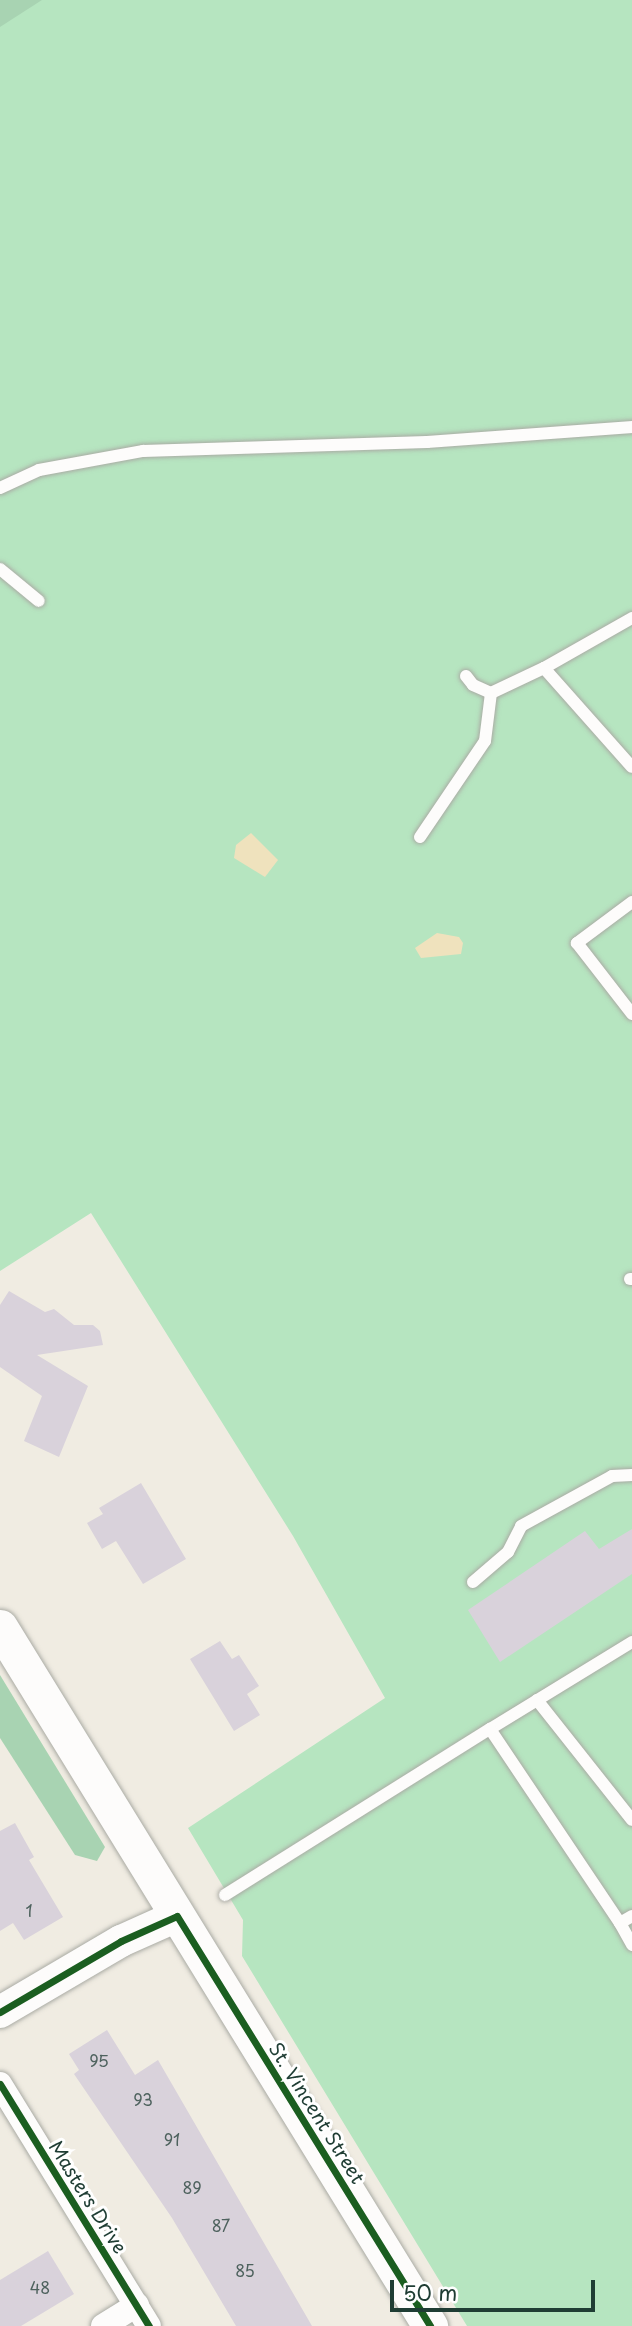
<!DOCTYPE html>
<style>
body{margin:0}
#map{position:relative;width:632px;height:2326px;overflow:hidden;background:#f0ece2;font-family:"Playpen Sans",sans-serif}
div>[style]{position:absolute}
.green>*{inset:0;background:#b6e5c0}
.forest>*{inset:0;background:#a8d3b2}
.sand>*{inset:0;background:#efe2bd}
.building>*{inset:0;background:#d9d2db}
.roads{filter:drop-shadow(0 0 2px #aaaba4) drop-shadow(0 0 2px #aaaba4)}
.service>*{height:12px;margin:-6px;padding:0 6px;transform-origin:6px;border-radius:6px;background:#fdfcfb}
.minor>*{height:24px;margin:-12px;padding:0 12px;transform-origin:12px;border-radius:12px;background:#fdfcfb}
.tertiary>*{height:32px;margin:-16px;padding:0 16px;transform-origin:16px;border-radius:16px;background:#fdfcfb}
.secondary>*{height:35px;margin:-17.5px;padding:0 17.5px;transform-origin:17.5px;border-radius:17.5px;background:#fdfcfb}
.cycleway>*{height:7px;margin:-3.5px;padding:0 3.5px;transform-origin:3.5px;border-radius:3.5px;background:#1b5e20}
span{translate:-50% -50%;white-space:nowrap;text-align:center;line-height:1.15;-webkit-text-stroke:6px #fff;paint-order:stroke}
.number-label{font-size:16px;color:#4e625e}
.number-label span{-webkit-text-stroke-width:0}
.street-label{font-size:19px;color:#1f3d34}
.scale{position:absolute;left:390px;top:2280px;width:205px;height:32px;box-sizing:border-box;border:4px solid #1f3d34;border-top:0;padding-left:9px;font-size:21px;line-height:24px;white-space:nowrap;color:#1f3d34;-webkit-text-stroke:5px #fff;paint-order:stroke}
</style>
<div id="map">
<div class="green">
<div style="clip-path:polygon(0 0,632px 0,632px 2326px,467px 2326px,242px 1956px,243px 1920px,188px 1828px,385px 1698px,293px 1536px,91px 1213px,0 1271px)"></div>
</div>
<div class="forest">
<div style="clip-path:polygon(0 0,42px 0,0 27px)"></div>
<div style="clip-path:polygon(0 1675px,105px 1847px,97px 1861px,75px 1855px,0 1738px)"></div>
</div>
<div class="sand">
<div style="clip-path:polygon(251px 833px,278px 860px,265px 877px,234px 858px,236px 845px)"></div>
<div style="clip-path:polygon(437px 933px,459px 937px,463px 943px,461px 954px,421px 958px,415px 948px)"></div>
</div>
<div class="building">
<div style="clip-path:polygon(9px 1291px,45px 1312px,54px 1309px,74px 1325px,93px 1325px,100px 1331px,103px 1345px,37px 1355px,88px 1386px,59px 1457px,24px 1441px,42px 1396px,0 1367px,0 1305px)"></div>
<div style="clip-path:polygon(141px 1483px,186px 1559px,143px 1584px,116px 1541px,102px 1549px,87px 1523px,103px 1514px,99px 1508px)"></div>
<div style="clip-path:polygon(632px 1529px,632px 1574px,500px 1662px,468px 1610px,585px 1531px,599px 1549px)"></div>
<div style="clip-path:polygon(220px 1641px,232px 1659px,239px 1655px,259px 1686px,247px 1694px,260px 1715px,234px 1731px,190px 1659px)"></div>
<div style="clip-path:polygon(15px 1823px,34px 1857px,29px 1860px,63px 1917px,24px 1940px,13px 1923px,0 1931px,0 1831px)"></div>
<div style="clip-path:polygon(107px 2030px,135px 2075px,158px 2060px,312px 2326px,236px 2326px,172px 2218px,74px 2074px,79px 2070px,69px 2054px)"></div>
<div style="clip-path:polygon(48px 2251px,74px 2294px,21px 2326px,0 2326px,0 2280px)"></div>
</div>
<div class="roads">
<div class="service">
<div style="left:0;top:488px;width:43px;rotate:-24.8deg"></div>
<div style="left:39px;top:470px;width:106px;rotate:-10.4deg"></div>
<div style="left:143px;top:451px;width:284px;rotate:-1.8deg"></div>
<div style="left:427px;top:442px;width:206px;rotate:-4.2deg"></div>
<div style="left:0;top:569px;width:50px;rotate:39.4deg"></div>
<div style="left:544px;top:668px;width:101px;rotate:-29.6deg"></div>
<div style="left:466px;top:676px;width:11px;rotate:52deg"></div>
<div style="left:473px;top:685px;width:20px;rotate:24deg"></div>
<div style="left:420px;top:837px;width:116px;rotate:-55.9deg"></div>
<div style="left:485px;top:741px;width:48px;rotate:-82.9deg"></div>
<div style="left:491px;top:693px;width:59px;rotate:-25.3deg"></div>
<div style="left:544px;top:668px;width:132px;rotate:48.4deg"></div>
<div style="left:632px;top:902px;width:69px;rotate:143.3deg"></div>
<div style="left:577px;top:943px;width:90px;rotate:52.2deg"></div>
<div style="left:630px;top:1279px;width:2px"></div>
<div style="left:473px;top:1582px;width:46px;rotate:-40.6deg"></div>
<div style="left:508px;top:1552px;width:29px;rotate:-63deg"></div>
<div style="left:521px;top:1526px;width:104px;rotate:-28.8deg"></div>
<div style="left:612px;top:1476px;width:20px;rotate:-3deg"></div>
<div style="left:632px;top:1642px;width:167px;rotate:148.5deg"></div>
<div style="left:490px;top:1729px;width:234px;rotate:56.2deg"></div>
<div style="left:620px;top:1923px;width:14px;rotate:-30deg"></div>
<div style="left:537px;top:1700px;width:153px;rotate:51.6deg"></div>
<div style="left:225px;top:1895px;width:313px;rotate:-32.1deg"></div>
<div style="left:620px;top:1923px;width:25px;rotate:61deg"></div>
</div>
<div class="minor">
<div style="left:0;top:2084px;width:284px;rotate:58.4deg"></div>
<div style="left:103px;top:2326px;width:40px;rotate:-32deg"></div>
</div>
<div class="tertiary">
<div style="left:0;top:2012px;width:140px;rotate:-30.4deg"></div>
<div style="left:121px;top:1941px;width:61px;rotate:-24.1deg"></div>
</div>
<div class="secondary">
<div style="left:0;top:1627px;width:821px;rotate:58.4deg"></div>
</div>
</div>
<div class="cycleway">
<div style="left:0;top:2012px;width:140px;rotate:-30.4deg"></div>
<div style="left:121px;top:1941px;width:61px;rotate:-24.1deg"></div>
<div style="left:177px;top:1916px;width:482px;rotate:58.3deg"></div>
<div style="left:0;top:2084px;width:284px;rotate:58.4deg"></div>
</div>
<div class="number-label">
<span style="left:29px;top:1910px">1</span>
<span style="left:99px;top:2060px">95</span>
<span style="left:143px;top:2099px">93</span>
<span style="left:172px;top:2139px">91</span>
<span style="left:192px;top:2187px">89</span>
<span style="left:221px;top:2225px">87</span>
<span style="left:245px;top:2270px">85</span>
<span style="left:40px;top:2287px">48</span>
</div>
<div class="street-label">
<span style="left:317px;top:2113px;rotate:58deg">St. Vincent Street</span>
<span style="left:88px;top:2197px;rotate:58deg">Masters Drive</span>
</div>
<div class="scale">50 m</div>
</div>
